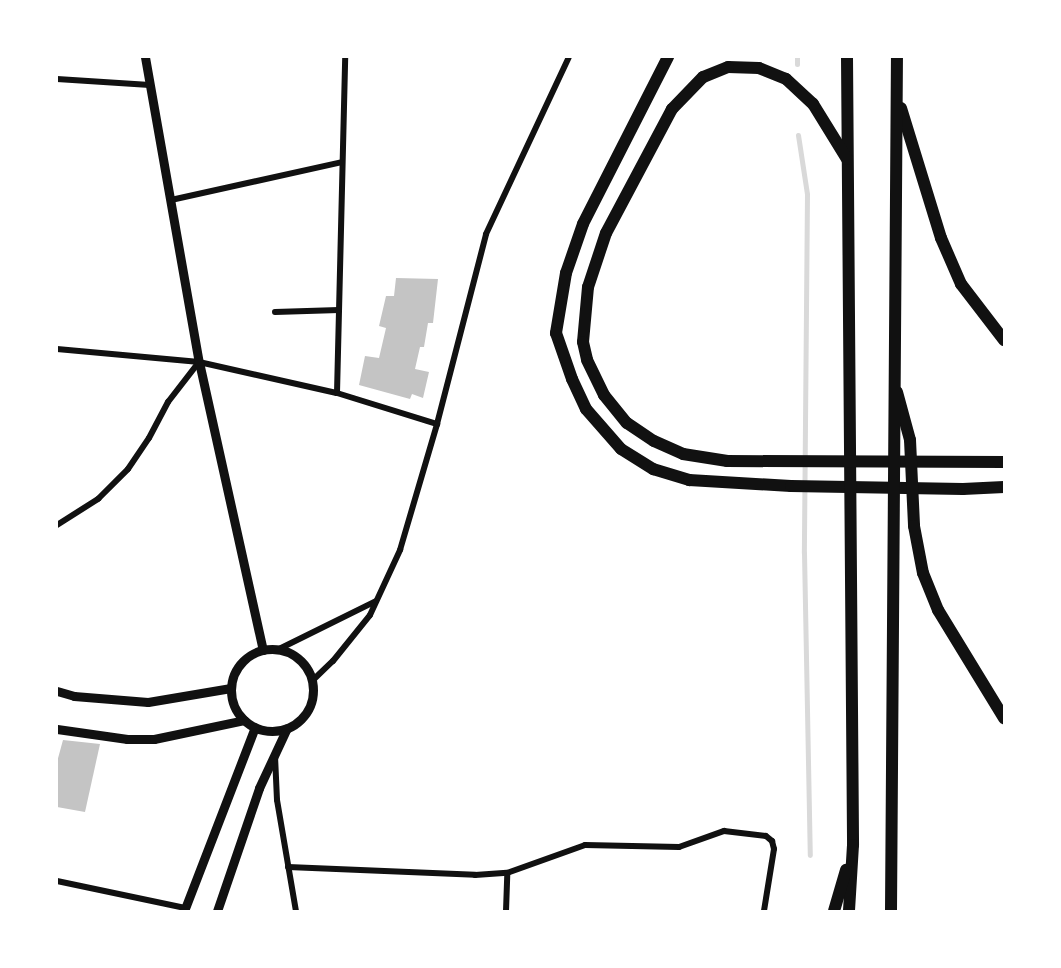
<!DOCTYPE html>
<style>
body{margin:0}
#map{position:relative;width:1061px;height:968px;overflow:hidden;background:#fff;font-family:Arial,sans-serif}
div>[style]{position:absolute}
.stream>*{height:5px;margin:-2.5px;padding:0 2.5px;transform-origin:2.5px;border-radius:2.5px;background:#d9d9d9}
.building>*{inset:0;background:#c4c4c4}
.minor>*{height:6px;margin:-3px;padding:0 3px;transform-origin:3px;border-radius:3px;background:#111}
.tertiary>*{height:9px;margin:-4.5px;padding:0 4.5px;transform-origin:4.5px;border-radius:4.5px;background:#111}
.tertiary>.ring{margin:-4.5px;padding:0;box-sizing:content-box;background:none;border:9px solid #111;border-radius:50%}
.trunk>*{height:12px;margin:-6px;padding:0 6px;transform-origin:6px;border-radius:6px;background:#111}
span{translate:-50% -50%;white-space:nowrap;text-align:center;line-height:1.15;-webkit-text-stroke:6px #fff;paint-order:stroke}
.frame{position:absolute;inset:0;border:58px solid #fff;pointer-events:none}
</style>
<div id="map">
<div class="stream">
<div style="left:797px;top:64px;width:7px;rotate:-90deg"></div>
<div style="left:798px;top:135px;width:60px;rotate:81.3deg"></div>
<div style="left:807px;top:194px;width:359px;rotate:90.5deg"></div>
<div style="left:804px;top:553px;width:302px;rotate:88.9deg"></div>
</div>
<div class="building">
<div style="clip-path:polygon(396px 278px,438px 279px,433px 323px,428px 323px,424px 347px,420px 347px,415px 369px,429px 372px,423px 398px,412px 394px,410px 399px,359px 385px,365px 356px,379px 358px,386px 328px,379px 326px,386px 296px,394px 296px)"></div>
<div style="clip-path:polygon(63px 740px,100px 744px,85px 812px,57px 807px,57px 762px)"></div>
</div>
<div class="minor">
<div style="left:57px;top:79px;width:93px;rotate:3.7deg"></div>
<div style="left:171px;top:200px;width:175px;rotate:-12.5deg"></div>
<div style="left:275px;top:312px;width:64px;rotate:-1.8deg"></div>
<div style="left:57px;top:349px;width:143px;rotate:5.2deg"></div>
<div style="left:199px;top:362px;width:141px;rotate:12.7deg"></div>
<div style="left:337px;top:393px;width:105px;rotate:17.2deg"></div>
<div style="left:337px;top:393px;width:336px;rotate:-88.6deg"></div>
<div style="left:57px;top:525px;width:49px;rotate:-32.4deg"></div>
<div style="left:98px;top:499px;width:42px;rotate:-45deg"></div>
<div style="left:128px;top:469px;width:37px;rotate:-56deg"></div>
<div style="left:149px;top:438px;width:41px;rotate:-62.2deg"></div>
<div style="left:168px;top:402px;width:51px;rotate:-52.2deg"></div>
<div style="left:279px;top:649px;width:108px;rotate:-26.3deg"></div>
<div style="left:312px;top:681px;width:29px;rotate:-44deg"></div>
<div style="left:333px;top:661px;width:59px;rotate:-51.2deg"></div>
<div style="left:370px;top:615px;width:72px;rotate:-65.2deg"></div>
<div style="left:400px;top:550px;width:131px;rotate:-73.6deg"></div>
<div style="left:437px;top:424px;width:196px;rotate:-75.5deg"></div>
<div style="left:486px;top:234px;width:195px;rotate:-64.9deg"></div>
<div style="left:275px;top:756px;width:44px;rotate:87.4deg"></div>
<div style="left:277px;top:800px;width:113px;rotate:80.3deg"></div>
<div style="left:288px;top:867px;width:187px;rotate:2.4deg"></div>
<div style="left:475px;top:875px;width:32px;rotate:-4deg"></div>
<div style="left:507px;top:873px;width:83px;rotate:-19.7deg"></div>
<div style="left:585px;top:845px;width:94px;rotate:1.2deg"></div>
<div style="left:679px;top:847px;width:48px;rotate:-19.6deg"></div>
<div style="left:724px;top:831px;width:42px;rotate:6.8deg"></div>
<div style="left:766px;top:836px;width:8px;rotate:40deg"></div>
<div style="left:772px;top:841px;width:8px;rotate:76deg"></div>
<div style="left:774px;top:849px;width:63px;rotate:99.2deg"></div>
<div style="left:57px;top:881px;width:131px;rotate:11.9deg"></div>
<div style="left:506px;top:911px;width:38px;rotate:-88deg"></div>
</div>
<div class="tertiary">
<div style="left:145px;top:57px;width:310px;rotate:80deg"></div>
<div style="left:199px;top:362px;width:295px;rotate:77.5deg"></div>
<div class="ring" style="left:231px;top:649px;width:73px;height:73px"></div>
<div style="left:57px;top:691px;width:18px;rotate:16deg"></div>
<div style="left:74px;top:696px;width:74px;rotate:4.6deg"></div>
<div style="left:148px;top:702px;width:84px;rotate:-9.6deg"></div>
<div style="left:57px;top:729px;width:71px;rotate:8.1deg"></div>
<div style="left:127px;top:739px;width:27px"></div>
<div style="left:154px;top:739px;width:92px;rotate:-11.9deg"></div>
<div style="left:184px;top:911px;width:197px;rotate:-68.9deg"></div>
<div style="left:217px;top:911px;width:130px;rotate:-71.1deg"></div>
<div style="left:259px;top:788px;width:66px;rotate:-65deg"></div>
</div>
<div class="trunk">
<div style="left:668px;top:57px;width:187px;rotate:117deg"></div>
<div style="left:583px;top:224px;width:52px;rotate:109.1deg"></div>
<div style="left:566px;top:273px;width:61px;rotate:99.5deg"></div>
<div style="left:556px;top:333px;width:49px;rotate:70.8deg"></div>
<div style="left:572px;top:379px;width:33px;rotate:65deg"></div>
<div style="left:586px;top:409px;width:53px;rotate:48.8deg"></div>
<div style="left:621px;top:449px;width:38px;rotate:32deg"></div>
<div style="left:653px;top:469px;width:38px;rotate:17deg"></div>
<div style="left:689px;top:480px;width:102px;rotate:3.4deg"></div>
<div style="left:791px;top:486px;width:172px;rotate:1deg"></div>
<div style="left:963px;top:489px;width:41px;rotate:-2.8deg"></div>
<div style="left:847px;top:57px;width:788px;rotate:89.56deg"></div>
<div style="left:853px;top:845px;width:66px;rotate:93.5deg"></div>
<div style="left:901px;top:108px;width:136px;rotate:72.9deg"></div>
<div style="left:941px;top:238px;width:50px;rotate:66.5deg"></div>
<div style="left:961px;top:284px;width:71px;rotate:52.5deg"></div>
<div style="left:847px;top:159px;width:65px;rotate:-121.7deg"></div>
<div style="left:813px;top:104px;width:37px;rotate:-137deg"></div>
<div style="left:786px;top:79px;width:29px;rotate:-158deg"></div>
<div style="left:759px;top:68px;width:31px;rotate:-178deg"></div>
<div style="left:728px;top:67px;width:27px;rotate:158deg"></div>
<div style="left:703px;top:77px;width:45px;rotate:134.1deg"></div>
<div style="left:672px;top:109px;width:140px;rotate:118deg"></div>
<div style="left:606px;top:233px;width:57px;rotate:108.4deg"></div>
<div style="left:588px;top:287px;width:55px;rotate:95.2deg"></div>
<div style="left:583px;top:342px;width:18px;rotate:77deg"></div>
<div style="left:587px;top:360px;width:39px;rotate:64deg"></div>
<div style="left:604px;top:395px;width:36px;rotate:51deg"></div>
<div style="left:627px;top:423px;width:32px;rotate:34deg"></div>
<div style="left:654px;top:441px;width:32px;rotate:24deg"></div>
<div style="left:683px;top:454px;width:45px;rotate:9deg"></div>
<div style="left:727px;top:461px;width:277px;rotate:0.2deg"></div>
<div style="left:897px;top:392px;width:50px;rotate:74.8deg"></div>
<div style="left:910px;top:440px;width:86px;rotate:87.3deg"></div>
<div style="left:914px;top:526px;width:48px;rotate:79.2deg"></div>
<div style="left:923px;top:573px;width:40px;rotate:68deg"></div>
<div style="left:938px;top:610px;width:127px;rotate:58.6deg"></div>
<div style="left:834px;top:911px;width:43px;rotate:-73.7deg"></div>
<div style="left:891px;top:911px;width:854px;rotate:-89.6deg"></div>
</div>
<div class="frame"></div>
</div>
